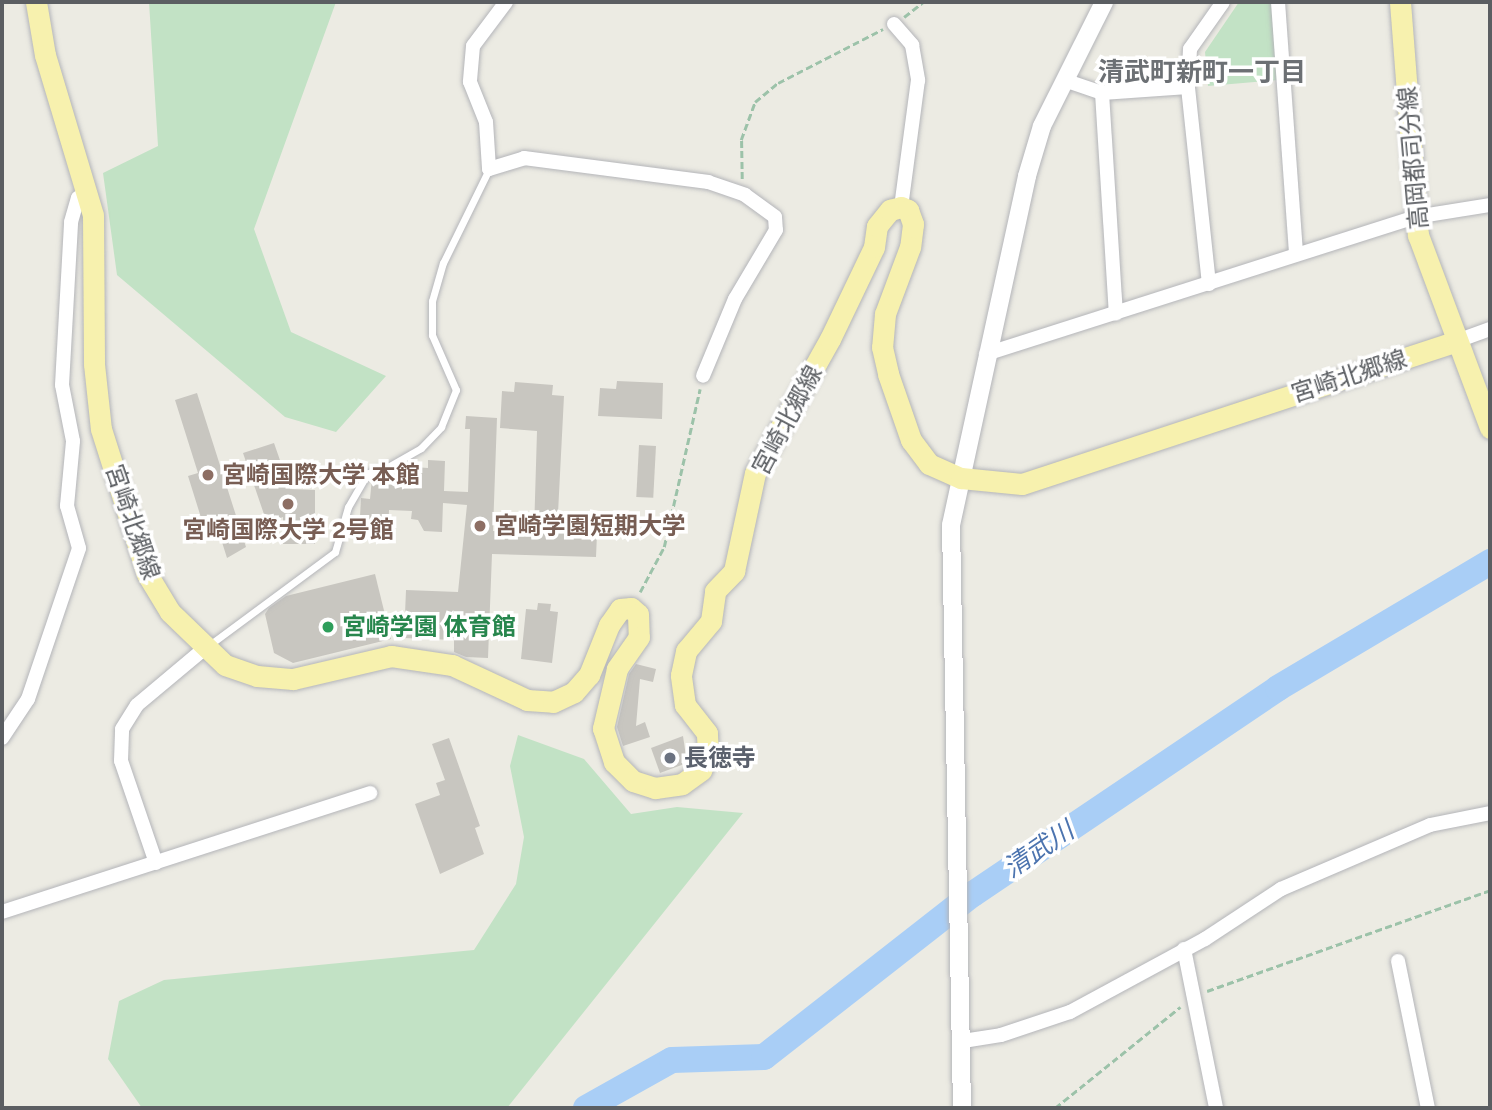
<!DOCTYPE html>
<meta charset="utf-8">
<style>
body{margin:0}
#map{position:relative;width:1492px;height:1110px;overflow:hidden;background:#ecebe3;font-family:Figtree,"Noto Sans JP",sans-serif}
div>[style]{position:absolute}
.green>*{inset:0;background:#c2e2c5}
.river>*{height:26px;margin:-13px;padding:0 13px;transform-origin:13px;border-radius:13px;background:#a9cef6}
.building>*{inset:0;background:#c8c6c0;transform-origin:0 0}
.path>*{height:2.5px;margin-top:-1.25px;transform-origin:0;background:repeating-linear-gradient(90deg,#9cc2a9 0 7px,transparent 0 10.5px)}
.roads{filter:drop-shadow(0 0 2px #b4b5b9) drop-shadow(0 0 2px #b4b5b9)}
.service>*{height:7px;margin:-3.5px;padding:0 3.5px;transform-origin:3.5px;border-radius:3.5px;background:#fff}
.minor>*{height:14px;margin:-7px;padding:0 7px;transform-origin:7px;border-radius:7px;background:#fff}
.tertiary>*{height:18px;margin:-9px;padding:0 9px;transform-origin:9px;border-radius:9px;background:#fff}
.primary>*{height:21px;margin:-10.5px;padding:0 10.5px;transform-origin:10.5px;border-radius:10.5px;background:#f7f1ae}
.dots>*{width:19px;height:19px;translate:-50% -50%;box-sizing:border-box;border:4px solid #fff;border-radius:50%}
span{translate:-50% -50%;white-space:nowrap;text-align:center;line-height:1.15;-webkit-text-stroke:7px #fff;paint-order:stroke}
.street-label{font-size:24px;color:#5b5e62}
.education-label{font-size:24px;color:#785e54;font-weight:700}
.left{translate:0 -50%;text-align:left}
.leisure-label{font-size:24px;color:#27864d;font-weight:700}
.worship-label{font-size:24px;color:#5b616d;font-weight:700}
.neighbourhood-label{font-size:26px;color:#6c7074;font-weight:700}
.water-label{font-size:26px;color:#4c74af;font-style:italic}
.frame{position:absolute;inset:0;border:4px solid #5b5e62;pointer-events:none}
</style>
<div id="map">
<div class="green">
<div style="clip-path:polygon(149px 2px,336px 2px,254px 229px,291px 332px,386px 376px,336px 432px,285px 417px,117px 275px,103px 173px,158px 146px)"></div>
<div style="clip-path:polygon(1239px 2px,1273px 2px,1278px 80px,1208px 86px,1205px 52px)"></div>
<div style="clip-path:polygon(518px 735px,584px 759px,631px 814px,677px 807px,743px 813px,507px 1108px,142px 1108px,108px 1059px,119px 1001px,164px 980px,474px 950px,516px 884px,524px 837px,510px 766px)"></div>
</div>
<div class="river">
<div style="left:586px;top:1108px;width:98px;rotate:-29.2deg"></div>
<div style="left:672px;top:1060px;width:92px;rotate:-1.9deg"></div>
<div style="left:764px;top:1057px;width:265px;rotate:-38deg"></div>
<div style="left:973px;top:894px;width:368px;rotate:-34deg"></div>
<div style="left:1278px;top:688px;width:247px;rotate:-30.7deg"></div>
</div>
<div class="building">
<div style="clip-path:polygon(617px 381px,663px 383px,662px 419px,598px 416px,600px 388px,616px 389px)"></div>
<div style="clip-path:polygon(515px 382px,553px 385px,552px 395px,564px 396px,557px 533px,597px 534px,596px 557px,492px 554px,488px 658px,466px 657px,454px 652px,454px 640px,404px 638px,406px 590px,458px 592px,467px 505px,443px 503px,442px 532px,424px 531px,418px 520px,411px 519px,412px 511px,389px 510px,388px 537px,359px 535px,361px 498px,370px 499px,372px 478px,401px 478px,401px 472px,414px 473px,414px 467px,428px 468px,428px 460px,445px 461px,444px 491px,468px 492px,470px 429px,465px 429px,466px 416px,497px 418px,493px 531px,534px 532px,537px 431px,500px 428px,502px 391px,514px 392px)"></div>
<div style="clip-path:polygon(197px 393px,246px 547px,227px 558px,215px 520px,203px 524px,188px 476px,198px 473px,175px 400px)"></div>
<div style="clip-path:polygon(274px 443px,290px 489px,315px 490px,315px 544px,283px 544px,283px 517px,267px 523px,243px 453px)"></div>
<div style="left:639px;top:445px;width:17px;height:52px;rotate:3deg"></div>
<div style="clip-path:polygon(375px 574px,391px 639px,293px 663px,274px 653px,265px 614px,269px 608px,286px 596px)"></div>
<div style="clip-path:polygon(538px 603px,551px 604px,550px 611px,558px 612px,552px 663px,521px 659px,526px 609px,537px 610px)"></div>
<div style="clip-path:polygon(636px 664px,656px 669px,653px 682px,640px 679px,636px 726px,645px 722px,650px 737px,623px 746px,617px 727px,629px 674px)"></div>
<div style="clip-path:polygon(683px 736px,687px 763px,660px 773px,651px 748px)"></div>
<div style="clip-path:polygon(449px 738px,480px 826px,475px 828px,484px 854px,440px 874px,415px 804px,440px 795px,436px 783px,445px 780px,432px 744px)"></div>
</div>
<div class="path">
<div style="left:904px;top:17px;width:24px;rotate:-38deg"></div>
<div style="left:742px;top:179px;width:39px;rotate:-91deg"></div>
<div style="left:741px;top:140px;width:40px;rotate:-69.8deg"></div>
<div style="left:755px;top:102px;width:30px;rotate:-40deg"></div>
<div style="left:778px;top:83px;width:118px;rotate:-27.2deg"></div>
<div style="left:640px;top:592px;width:51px;rotate:-61.9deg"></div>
<div style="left:664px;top:547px;width:162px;rotate:-77.2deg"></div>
<div style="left:1207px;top:991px;width:300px;rotate:-19.6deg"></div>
<div style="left:1055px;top:1108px;width:161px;rotate:-38.9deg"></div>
</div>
<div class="roads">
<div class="service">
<div style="left:208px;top:646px;width:158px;rotate:-36.5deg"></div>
<div style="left:335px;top:552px;width:47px;rotate:-73.9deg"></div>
<div style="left:348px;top:507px;width:39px;rotate:-60deg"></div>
<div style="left:368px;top:473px;width:19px;rotate:-16deg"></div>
<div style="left:386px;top:468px;width:40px;rotate:-29.7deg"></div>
<div style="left:421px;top:448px;width:29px;rotate:-46deg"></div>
<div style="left:441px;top:427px;width:40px;rotate:-68deg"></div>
<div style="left:456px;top:390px;width:60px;rotate:-113.6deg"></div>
<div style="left:432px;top:335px;width:34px;rotate:-90deg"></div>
<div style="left:432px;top:301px;width:40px;rotate:-74deg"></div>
<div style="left:443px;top:263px;width:105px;rotate:-63.9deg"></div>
</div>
<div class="minor">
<div style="left:506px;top:2px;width:55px;rotate:126.9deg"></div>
<div style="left:473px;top:46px;width:36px;rotate:95deg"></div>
<div style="left:470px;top:82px;width:43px;rotate:68.2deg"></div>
<div style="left:486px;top:122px;width:47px;rotate:86.3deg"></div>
<div style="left:489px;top:169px;width:37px;rotate:-17deg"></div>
<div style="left:524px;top:158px;width:186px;rotate:7.4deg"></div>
<div style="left:708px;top:182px;width:39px;rotate:19deg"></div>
<div style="left:745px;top:195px;width:37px;rotate:36deg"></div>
<div style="left:775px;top:217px;width:13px;rotate:86deg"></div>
<div style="left:776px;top:230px;width:80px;rotate:120.7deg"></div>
<div style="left:735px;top:299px;width:83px;rotate:112.6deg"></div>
<div style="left:1278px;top:2px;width:253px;rotate:85.9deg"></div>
<div style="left:894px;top:24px;width:28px;rotate:49deg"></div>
<div style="left:912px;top:45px;width:36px;rotate:80deg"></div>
<div style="left:918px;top:80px;width:128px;rotate:97.6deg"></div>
<div style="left:1064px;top:80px;width:40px;rotate:18.9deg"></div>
<div style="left:1102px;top:93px;width:86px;rotate:-4deg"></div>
<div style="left:1102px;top:93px;width:221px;rotate:86.4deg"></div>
<div style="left:1209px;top:284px;width:198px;rotate:-96.1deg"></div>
<div style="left:1188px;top:87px;width:38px;rotate:-87deg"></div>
<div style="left:1190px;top:49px;width:57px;rotate:-54.9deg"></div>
<div style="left:1457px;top:341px;width:35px;rotate:-20deg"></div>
<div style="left:986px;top:354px;width:450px;rotate:-17.7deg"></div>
<div style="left:1415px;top:217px;width:76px;rotate:-9.1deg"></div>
<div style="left:2px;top:738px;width:47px;rotate:-56.3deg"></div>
<div style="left:28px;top:699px;width:159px;rotate:-71.3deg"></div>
<div style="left:79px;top:548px;width:44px;rotate:-105.9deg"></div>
<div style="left:67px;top:506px;width:65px;rotate:-84.7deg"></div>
<div style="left:73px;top:441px;width:57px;rotate:-101.1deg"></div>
<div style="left:62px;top:385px;width:163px;rotate:-86.8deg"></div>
<div style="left:71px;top:222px;width:25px;rotate:-74deg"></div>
<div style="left:78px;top:198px;width:12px;rotate:-35deg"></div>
<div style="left:156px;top:863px;width:108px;rotate:-108.9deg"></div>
<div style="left:121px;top:761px;width:32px;rotate:-88deg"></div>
<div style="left:122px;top:729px;width:28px;rotate:-58deg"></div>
<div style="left:137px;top:705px;width:87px;rotate:-39.9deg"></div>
<div style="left:2px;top:912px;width:387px;rotate:-17.9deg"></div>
<div style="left:1184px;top:949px;width:162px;rotate:78.6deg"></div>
<div style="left:1398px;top:961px;width:150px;rotate:78.5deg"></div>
<div style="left:963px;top:1041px;width:38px;rotate:-9deg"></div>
<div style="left:1001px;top:1035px;width:73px;rotate:-18.4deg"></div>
<div style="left:1070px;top:1012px;width:153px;rotate:-28.4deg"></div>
<div style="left:1205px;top:939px;width:91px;rotate:-33.3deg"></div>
<div style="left:1281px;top:889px;width:162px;rotate:-23.2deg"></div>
<div style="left:1430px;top:825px;width:61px;rotate:-11.3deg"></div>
</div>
<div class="tertiary">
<div style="left:962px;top:1108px;width:583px;rotate:-91.08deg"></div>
<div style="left:951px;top:525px;width:357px;rotate:-77.7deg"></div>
<div style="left:1027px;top:176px;width:52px;rotate:-73.3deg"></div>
<div style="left:1042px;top:126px;width:139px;rotate:-63.4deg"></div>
</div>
<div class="primary">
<div style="left:36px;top:2px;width:54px;rotate:80.4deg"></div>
<div style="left:45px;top:55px;width:167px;rotate:73.3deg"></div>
<div style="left:93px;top:215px;width:149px;rotate:89.6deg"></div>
<div style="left:94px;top:364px;width:65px;rotate:83.9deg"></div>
<div style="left:101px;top:429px;width:152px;rotate:72.4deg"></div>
<div style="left:147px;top:574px;width:44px;rotate:58.8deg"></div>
<div style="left:170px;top:612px;width:76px;rotate:43.9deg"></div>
<div style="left:225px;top:665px;width:34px;rotate:19deg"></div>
<div style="left:257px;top:676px;width:36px;rotate:5deg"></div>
<div style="left:293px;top:679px;width:101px;rotate:-13.2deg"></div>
<div style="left:391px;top:656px;width:62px;rotate:8.4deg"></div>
<div style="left:452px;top:665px;width:83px;rotate:25deg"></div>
<div style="left:527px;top:700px;width:26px;rotate:4deg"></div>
<div style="left:553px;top:702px;width:23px;rotate:-25deg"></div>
<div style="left:574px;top:692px;width:23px;rotate:-49deg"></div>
<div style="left:589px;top:675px;width:54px;rotate:-68.2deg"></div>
<div style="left:609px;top:625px;width:19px;rotate:-55deg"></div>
<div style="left:620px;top:609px;width:11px;rotate:-5deg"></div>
<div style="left:631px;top:608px;width:9px;rotate:41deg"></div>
<div style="left:638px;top:614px;width:23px;rotate:88deg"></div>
<div style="left:639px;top:637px;width:39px;rotate:125deg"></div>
<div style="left:617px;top:669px;width:61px;rotate:103.3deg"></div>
<div style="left:603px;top:728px;width:36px;rotate:72deg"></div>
<div style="left:614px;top:762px;width:27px;rotate:45deg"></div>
<div style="left:633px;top:781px;width:23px;rotate:18deg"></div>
<div style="left:655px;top:788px;width:27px;rotate:-8deg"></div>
<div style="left:682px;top:784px;width:24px;rotate:-36deg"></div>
<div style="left:701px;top:770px;width:17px;rotate:-66deg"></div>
<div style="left:708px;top:754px;width:21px;rotate:-93deg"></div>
<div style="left:707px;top:733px;width:36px;rotate:-128deg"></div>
<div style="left:685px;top:705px;width:30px;rotate:-98deg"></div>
<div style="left:681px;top:675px;width:25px;rotate:-78deg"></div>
<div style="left:686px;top:651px;width:39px;rotate:-50deg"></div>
<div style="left:711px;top:621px;width:30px;rotate:-82deg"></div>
<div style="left:715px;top:591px;width:28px;rotate:-46deg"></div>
<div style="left:734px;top:571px;width:100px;rotate:-77.9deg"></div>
<div style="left:755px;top:473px;width:154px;rotate:-60.8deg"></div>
<div style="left:830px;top:339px;width:102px;rotate:-64.4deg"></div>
<div style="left:874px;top:247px;width:21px;rotate:-82deg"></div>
<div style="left:877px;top:226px;width:21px;rotate:-51deg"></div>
<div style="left:890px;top:210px;width:11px;rotate:-15deg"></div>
<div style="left:901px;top:207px;width:8px;rotate:23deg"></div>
<div style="left:908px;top:210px;width:15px;rotate:70deg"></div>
<div style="left:913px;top:224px;width:23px;rotate:97deg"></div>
<div style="left:910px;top:247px;width:72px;rotate:110.5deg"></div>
<div style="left:885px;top:314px;width:33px;rotate:95deg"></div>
<div style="left:882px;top:347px;width:28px;rotate:77deg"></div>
<div style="left:888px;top:374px;width:70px;rotate:70.8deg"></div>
<div style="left:911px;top:440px;width:30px;rotate:53deg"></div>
<div style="left:929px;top:464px;width:35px;rotate:24deg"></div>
<div style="left:961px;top:478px;width:61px;rotate:5.6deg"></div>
<div style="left:1022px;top:484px;width:458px;rotate:-18.2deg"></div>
<div style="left:1400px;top:2px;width:234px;rotate:85.6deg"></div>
<div style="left:1418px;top:235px;width:206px;rotate:69.5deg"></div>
</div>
</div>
<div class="dots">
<div style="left:208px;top:475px;background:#8d6e63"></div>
<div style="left:288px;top:504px;background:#8d6e63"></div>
<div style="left:480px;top:526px;background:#8d6e63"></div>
<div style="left:328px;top:627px;background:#2e9e5b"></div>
<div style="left:670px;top:758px;background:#6b7280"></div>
</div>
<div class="street-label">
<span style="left:1413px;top:158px;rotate:-95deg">高岡都司分線</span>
<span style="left:1349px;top:376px;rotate:-18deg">宮崎北郷線</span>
<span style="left:787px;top:420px;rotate:-62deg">宮崎北郷線</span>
<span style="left:133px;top:522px;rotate:71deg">宮崎北郷線</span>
</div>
<div class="education-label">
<span class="left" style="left:222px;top:475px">宮崎国際大学 本館</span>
<span class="left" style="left:494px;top:526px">宮崎学園短期大学</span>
<span style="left:288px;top:530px">宮崎国際大学 2号館</span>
</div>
<div class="leisure-label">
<span class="left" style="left:342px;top:627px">宮崎学園 体育館</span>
</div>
<div class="worship-label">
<span class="left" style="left:684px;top:758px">長徳寺</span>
</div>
<div class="neighbourhood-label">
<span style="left:1202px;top:73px">清武町新町一丁目</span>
</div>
<div class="water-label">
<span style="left:1039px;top:850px;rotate:-34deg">清武川</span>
</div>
<div class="frame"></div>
</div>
